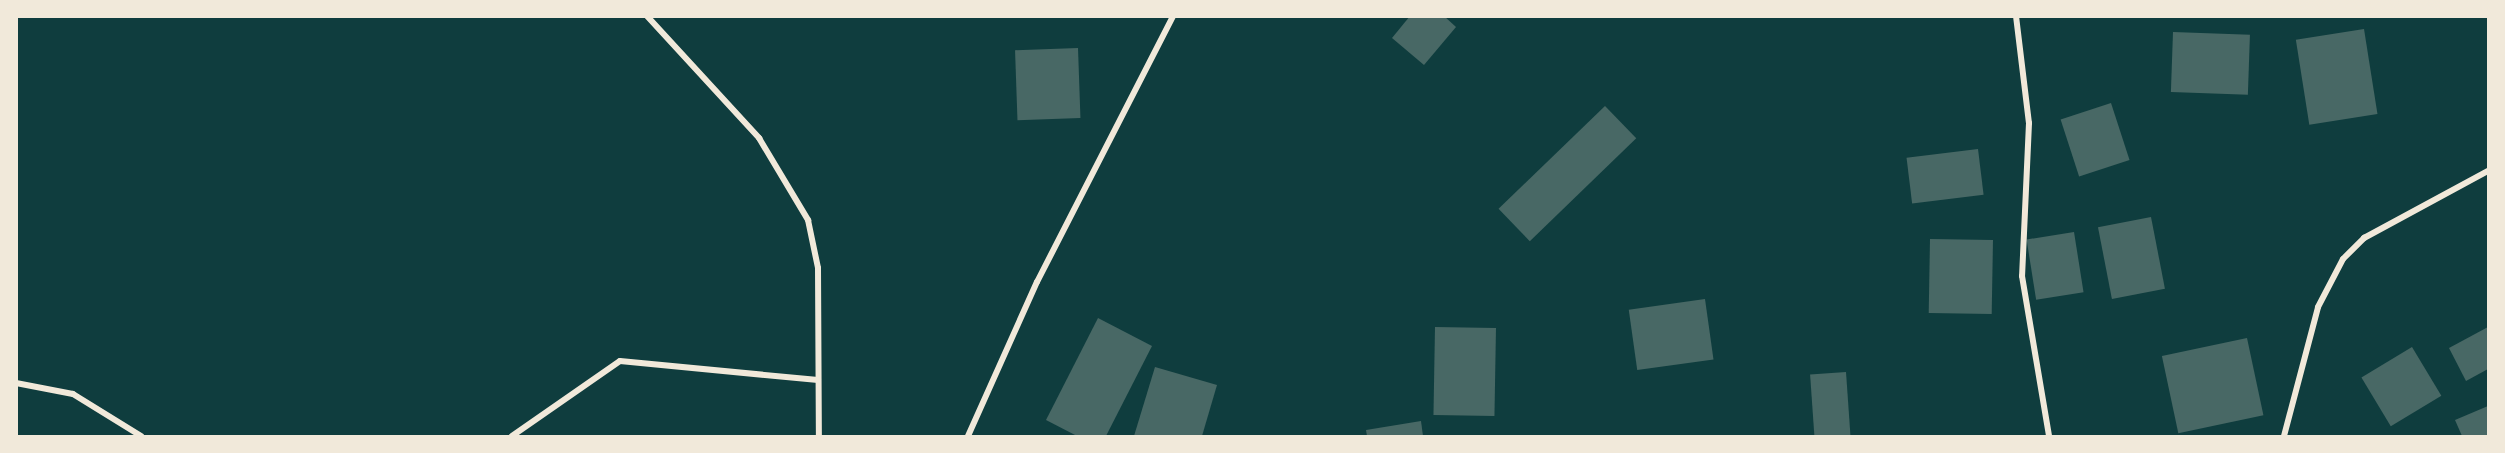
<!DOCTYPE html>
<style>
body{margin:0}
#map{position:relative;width:2505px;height:453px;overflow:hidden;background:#0f3d3e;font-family:"PT Sans",sans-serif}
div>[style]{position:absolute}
.building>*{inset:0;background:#486865;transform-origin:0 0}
.minor>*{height:6px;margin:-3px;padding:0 3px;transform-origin:3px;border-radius:3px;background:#f1e9da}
span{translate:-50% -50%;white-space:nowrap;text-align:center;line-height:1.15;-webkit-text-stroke:6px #f1e9da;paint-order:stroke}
.frame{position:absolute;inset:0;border:18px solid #f1e9da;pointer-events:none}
</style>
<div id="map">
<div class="building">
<div style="clip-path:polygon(1410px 16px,1444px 16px,1456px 27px,1424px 65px,1392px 38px)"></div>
<div style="left:2364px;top:29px;width:86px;height:69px;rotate:81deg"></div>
<div style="left:2173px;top:32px;width:77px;height:60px;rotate:2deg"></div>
<div style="left:1078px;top:48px;width:70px;height:63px;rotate:88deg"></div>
<div style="left:2111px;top:103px;width:60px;height:53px;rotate:72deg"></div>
<div style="left:1605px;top:106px;width:45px;height:148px;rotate:46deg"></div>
<div style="left:1978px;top:149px;width:46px;height:72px;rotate:83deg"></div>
<div style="left:2151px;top:217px;width:73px;height:54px;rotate:79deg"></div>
<div style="left:2074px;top:232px;width:61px;height:48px;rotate:81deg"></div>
<div style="left:1930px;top:239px;width:63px;height:74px;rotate:1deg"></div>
<div style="left:1705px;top:299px;width:61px;height:77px;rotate:82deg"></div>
<div style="clip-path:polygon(1098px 318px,1152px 346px,1106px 436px,1077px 436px,1046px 420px)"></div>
<div style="left:1435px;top:327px;width:61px;height:88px;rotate:1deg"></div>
<div style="clip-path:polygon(2488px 327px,2488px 369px,2466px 381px,2449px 348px)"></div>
<div style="left:2247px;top:338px;width:79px;height:87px;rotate:78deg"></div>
<div style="left:2412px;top:347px;width:57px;height:59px;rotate:59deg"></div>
<div style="clip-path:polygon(1155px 367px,1217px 385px,1202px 436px,1134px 436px)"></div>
<div style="left:1846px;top:372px;width:64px;height:36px;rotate:86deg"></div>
<div style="clip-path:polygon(2488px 406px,2488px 436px,2462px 436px,2455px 420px)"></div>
<div style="clip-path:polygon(1421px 421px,1423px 436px,1367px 436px,1366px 430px)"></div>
</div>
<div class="minor">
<div style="left:647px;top:16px;width:166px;rotate:47.4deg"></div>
<div style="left:759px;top:138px;width:96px;rotate:59.1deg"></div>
<div style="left:808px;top:220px;width:49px;rotate:78.2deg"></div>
<div style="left:818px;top:268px;width:168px;rotate:89.7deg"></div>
<div style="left:2016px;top:16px;width:108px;rotate:83.1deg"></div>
<div style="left:2029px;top:123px;width:153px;rotate:92.6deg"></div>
<div style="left:2022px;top:276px;width:162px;rotate:80.4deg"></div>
<div style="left:16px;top:383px;width:58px;rotate:10.9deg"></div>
<div style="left:73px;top:394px;width:80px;rotate:31.7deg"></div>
<div style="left:512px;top:436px;width:131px;rotate:-34.8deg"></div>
<div style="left:620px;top:361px;width:199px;rotate:5.5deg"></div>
<div style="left:968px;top:436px;width:169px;rotate:-65.9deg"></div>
<div style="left:1037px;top:282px;width:299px;rotate:-62.9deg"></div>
<div style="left:2284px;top:436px;width:133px;rotate:-75.2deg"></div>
<div style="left:2318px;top:307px;width:54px;rotate:-62.5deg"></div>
<div style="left:2343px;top:259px;width:30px;rotate:-45deg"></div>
<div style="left:2364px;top:238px;width:141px;rotate:-28.4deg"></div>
</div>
<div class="frame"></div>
</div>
